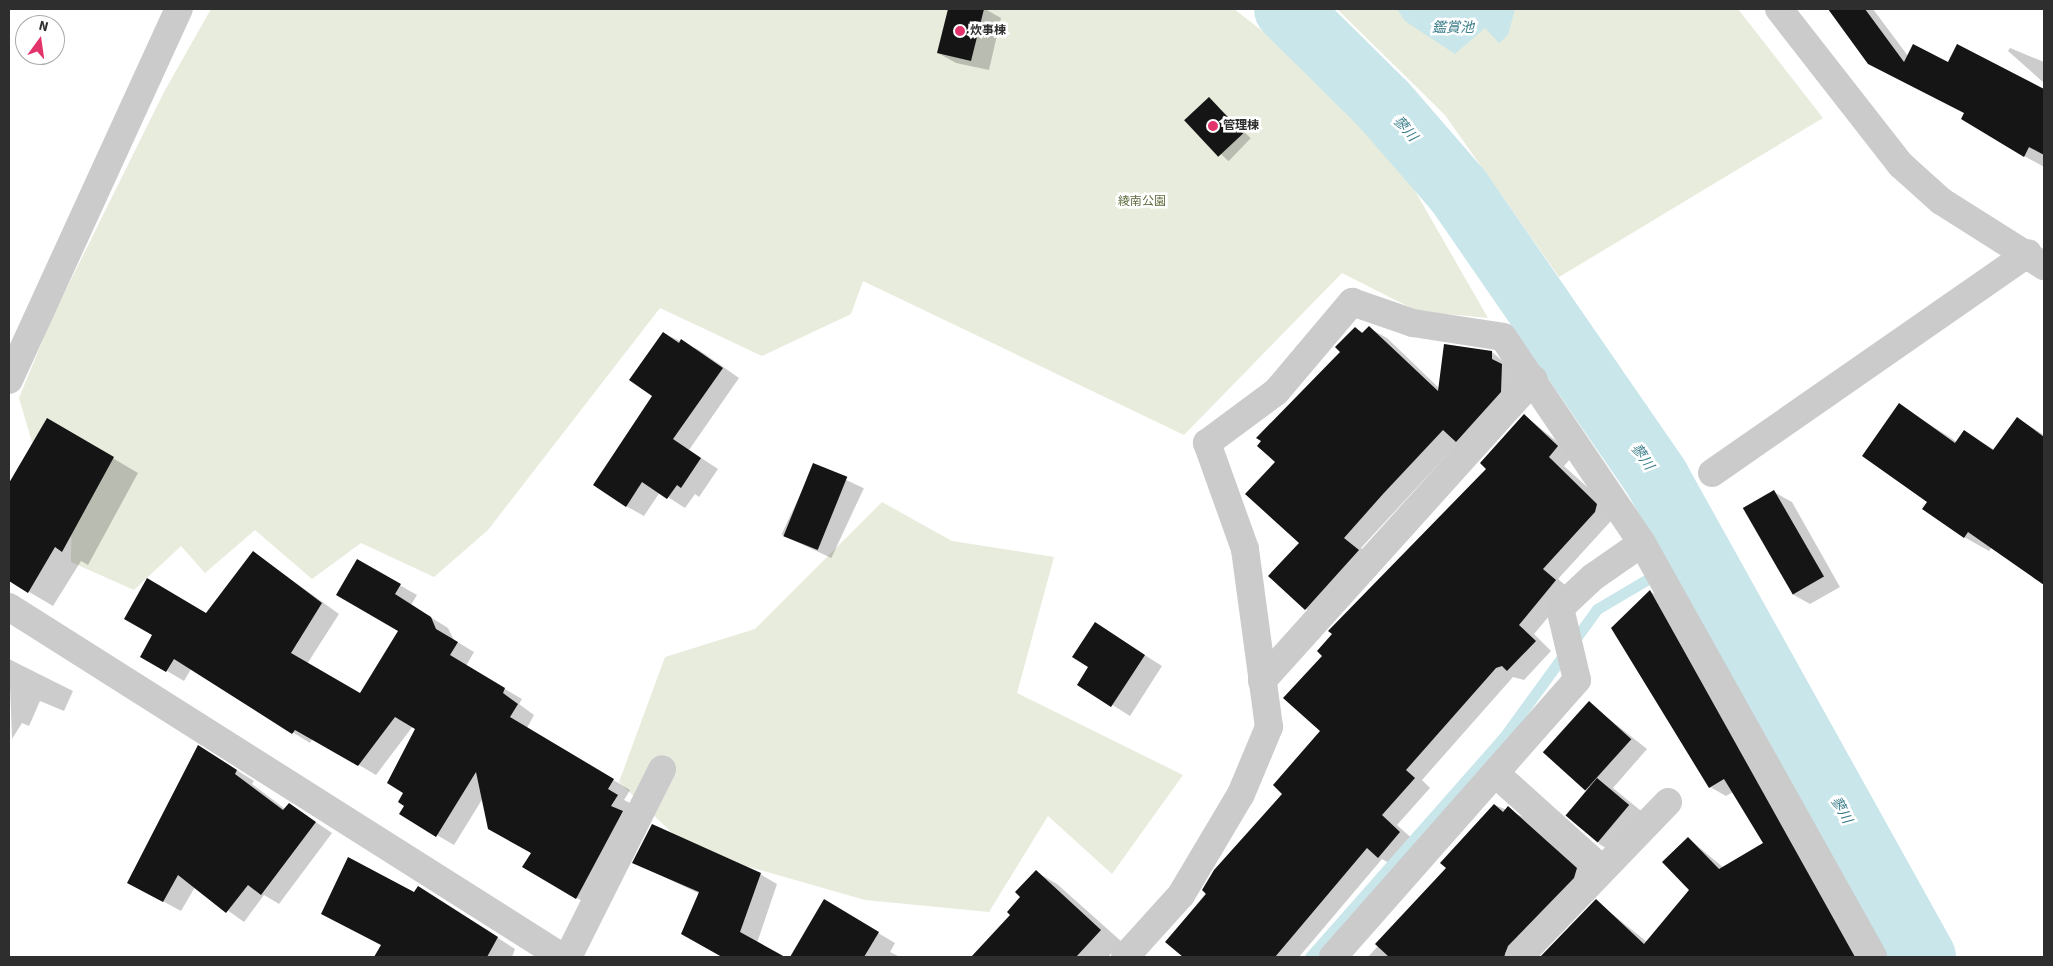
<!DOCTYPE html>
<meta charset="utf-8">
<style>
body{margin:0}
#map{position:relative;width:2053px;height:966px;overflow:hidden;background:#fff;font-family:"Source Sans 3","Noto Sans JP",sans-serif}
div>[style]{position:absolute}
.green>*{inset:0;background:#e8ecdc}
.water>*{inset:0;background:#c9e6eb}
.shadow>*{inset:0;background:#0003;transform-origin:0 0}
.stream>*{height:11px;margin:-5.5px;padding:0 5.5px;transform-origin:5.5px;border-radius:5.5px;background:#c9e6eb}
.river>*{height:66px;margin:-33px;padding:0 33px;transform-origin:33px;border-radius:33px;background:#c9e6eb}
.building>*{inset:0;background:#151515;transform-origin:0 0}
.minor>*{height:28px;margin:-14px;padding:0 14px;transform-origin:14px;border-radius:14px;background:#cbcbcb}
.dots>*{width:14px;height:14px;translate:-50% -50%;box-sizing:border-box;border:2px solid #fff;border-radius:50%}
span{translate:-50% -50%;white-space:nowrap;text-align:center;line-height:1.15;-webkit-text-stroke:5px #fff;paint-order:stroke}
.poi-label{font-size:12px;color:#2e2e2e;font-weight:700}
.left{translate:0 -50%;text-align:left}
.park-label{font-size:12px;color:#5d6a3c}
.water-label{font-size:14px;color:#3b7e8a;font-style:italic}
.frame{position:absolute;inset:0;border:10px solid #2e2e2e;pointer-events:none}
.north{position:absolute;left:15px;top:15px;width:50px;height:50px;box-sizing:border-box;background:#fff;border:1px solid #ababab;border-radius:50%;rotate:14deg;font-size:14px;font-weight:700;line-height:20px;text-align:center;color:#2e2e2e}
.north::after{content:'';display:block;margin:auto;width:18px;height:22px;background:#e3336b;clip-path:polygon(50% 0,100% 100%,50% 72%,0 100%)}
</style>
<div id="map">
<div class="green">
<div style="clip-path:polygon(211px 9px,1234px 9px,1283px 47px,1381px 146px,1411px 184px,1488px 318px,1417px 311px,1342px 273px,1184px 435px,863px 281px,851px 314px,762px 356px,660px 308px,488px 530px,434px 577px,361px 543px,312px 579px,255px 530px,205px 573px,181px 546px,134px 590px,71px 562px,72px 472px,32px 442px,19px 398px,51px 320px,164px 92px)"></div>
<div style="clip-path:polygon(1337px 9px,1738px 9px,1823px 118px,1559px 277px,1445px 115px)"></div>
<div style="clip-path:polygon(882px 502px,952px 541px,1054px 557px,1017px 693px,1183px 775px,1112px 874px,1048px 816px,989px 912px,865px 900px,690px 850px,619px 782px,665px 657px,755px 629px)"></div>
</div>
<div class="water">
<div style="clip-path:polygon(1397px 9px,1515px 9px,1508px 35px,1499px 43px,1485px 28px,1455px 54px,1405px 21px)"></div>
</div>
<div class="shadow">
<div style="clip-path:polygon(949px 9px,985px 9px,1001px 18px,989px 70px,956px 63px,938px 53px)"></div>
<div style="clip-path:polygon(1837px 9px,1873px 9px,1908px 56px,1948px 64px,1958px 46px,2044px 90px,2044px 167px,1997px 141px,1999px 138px,1832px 12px)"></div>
<div style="clip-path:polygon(2010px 48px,2044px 62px,2044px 83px,2008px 51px)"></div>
<div style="left:1209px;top:98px;width:58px;height:32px;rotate:44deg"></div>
<div style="clip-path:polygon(1355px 328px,1364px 333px,1369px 328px,1387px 338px,1439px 388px,1492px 352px,1519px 375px,1475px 451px,1459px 442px,1361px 548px,1375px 561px,1323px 619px,1306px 609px,1300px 543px,1277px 462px)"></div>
<div style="clip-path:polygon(663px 333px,699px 350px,739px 378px,689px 450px,718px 469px,699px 497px,695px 494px,685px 508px,660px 492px,644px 516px,626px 506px,654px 396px)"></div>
<div style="clip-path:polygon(1900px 405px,1957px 442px,1965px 432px,1995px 450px,2018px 419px,2044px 435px,2044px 584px,1992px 547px,1989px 551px,1964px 537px,1928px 501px)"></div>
<div style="clip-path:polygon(1524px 415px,1571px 453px,1573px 456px,1564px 466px,1606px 504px,1611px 521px,1558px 579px,1571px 590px,1534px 634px,1551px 651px,1524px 680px,1513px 677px,1422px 780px,1430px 788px,1397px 825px,1416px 842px,1394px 866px,1382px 859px,1299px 957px,1185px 957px,1167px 942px,1284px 794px)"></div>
<div style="clip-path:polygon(48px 420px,138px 473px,88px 565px,81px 561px,53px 606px,9px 580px,14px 560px,9px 557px,9px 485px)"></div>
<div style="left:814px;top:465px;width:55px;height:77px;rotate:25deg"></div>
<div style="clip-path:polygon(1774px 492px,1792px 502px,1840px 587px,1810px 604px,1792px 594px)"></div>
<div style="clip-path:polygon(253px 552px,339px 614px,307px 664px,360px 695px,400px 630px,357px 561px,417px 595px,411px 605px,448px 628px,454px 640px,474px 652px,466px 666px,522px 699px,519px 704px,534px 715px,527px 728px,630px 790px,624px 800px,634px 805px,594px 908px,524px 867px,532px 853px,483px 798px,454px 845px,401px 814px,406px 806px,416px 728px,413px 726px,376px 775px,313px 738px,310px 743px,191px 669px,184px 681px,142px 656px,207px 615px)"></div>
<div style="clip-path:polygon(1651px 592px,1667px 601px,1865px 957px,1542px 957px,1596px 901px,1647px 942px,1691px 890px,1688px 838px,1724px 868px,1765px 843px,1733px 792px,1726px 796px,1710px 787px)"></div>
<div style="clip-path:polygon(1096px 624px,1162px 666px,1130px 716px,1079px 684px,1090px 667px)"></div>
<div style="clip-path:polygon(9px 659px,73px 691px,64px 711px,40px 701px,29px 726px,22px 723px,12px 739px)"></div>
<div style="clip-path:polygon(1589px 703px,1647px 749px,1613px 788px,1646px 815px,1616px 854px,1599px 844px,1586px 790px)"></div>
<div style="clip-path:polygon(216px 757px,254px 781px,252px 784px,285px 809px,289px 804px,332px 833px,279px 904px,264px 895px,244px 922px,195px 887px,181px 911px,129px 883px)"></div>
<div style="clip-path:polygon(1495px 805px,1524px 817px,1593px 878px,1523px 957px,1368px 957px,1448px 868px)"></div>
<div style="clip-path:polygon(634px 863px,760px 874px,777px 884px,757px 943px,783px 957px,727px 957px,700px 943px,700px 894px)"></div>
<div style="clip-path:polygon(1036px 872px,1057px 884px,1122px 942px,1108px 957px,973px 957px,1012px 915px)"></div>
<div style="clip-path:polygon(419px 887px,515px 949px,512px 957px,405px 957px,340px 923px,415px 894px)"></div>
<div style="clip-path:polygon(824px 901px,895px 943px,890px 952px,900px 957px,791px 957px)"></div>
</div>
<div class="stream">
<div style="left:1310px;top:957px;width:293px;rotate:-48.6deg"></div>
<div style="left:1504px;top:737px;width:158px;rotate:-54deg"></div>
<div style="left:1597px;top:609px;width:118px;rotate:-30.5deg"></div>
</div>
<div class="river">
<div style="left:1287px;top:9px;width:136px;rotate:44.7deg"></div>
<div style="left:1384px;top:105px;width:113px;rotate:49deg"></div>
<div style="left:1458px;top:190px;width:351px;rotate:55.4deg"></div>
<div style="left:1657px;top:479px;width:547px;rotate:60.9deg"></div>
</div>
<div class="building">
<div style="clip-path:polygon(948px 9px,984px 9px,971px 61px,937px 53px)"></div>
<div style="clip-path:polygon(1828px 9px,1865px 9px,1904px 62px,1913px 44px,1948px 62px,1957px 44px,2044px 89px,2044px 155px,2029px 147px,2024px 157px,1961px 119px,1964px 113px,1868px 64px)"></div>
<div style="left:1209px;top:97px;width:50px;height:34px;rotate:47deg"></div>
<div style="clip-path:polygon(1369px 326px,1438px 391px,1444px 344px,1492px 351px,1492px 359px,1502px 364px,1501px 392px,1456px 442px,1443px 430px,1383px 494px,1344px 538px,1359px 550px,1305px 610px,1268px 576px,1299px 543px,1245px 494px,1275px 462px,1257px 446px,1261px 441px,1256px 438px,1340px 352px,1335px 347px,1355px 327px,1362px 333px)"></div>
<div style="clip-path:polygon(663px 332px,679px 343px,681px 339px,723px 368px,673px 439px,701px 458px,681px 488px,677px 485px,667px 499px,642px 482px,626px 507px,593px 485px,652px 396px,629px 380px)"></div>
<div style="clip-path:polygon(1899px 403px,1955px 443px,1964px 430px,1993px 450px,2017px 417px,2044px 437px,2044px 585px,1968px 532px,1964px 538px,1922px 509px,1927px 502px,1862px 456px)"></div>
<div style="clip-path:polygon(1524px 414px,1558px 446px,1549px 457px,1597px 504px,1595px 512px,1543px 569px,1556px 580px,1519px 625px,1536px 641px,1507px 671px,1502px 666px,1496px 668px,1406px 770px,1415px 778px,1382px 815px,1400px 832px,1378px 858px,1367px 848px,1275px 957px,1183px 957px,1165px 942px,1206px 894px,1202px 890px,1214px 870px,1282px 794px,1273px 785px,1320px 731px,1283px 698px,1322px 656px,1317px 651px,1332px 634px,1328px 631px,1486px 469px,1480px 463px)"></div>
<div style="clip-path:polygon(47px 418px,114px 457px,62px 552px,55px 547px,28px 593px,9px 581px,9px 483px)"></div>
<div style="left:813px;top:463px;width:37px;height:79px;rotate:22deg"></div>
<div style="left:1774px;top:490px;width:100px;height:36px;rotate:60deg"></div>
<div style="clip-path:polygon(253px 551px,322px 603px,291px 653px,360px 693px,398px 631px,336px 595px,357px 559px,401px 584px,395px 594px,431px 617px,436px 629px,458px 642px,450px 655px,505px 688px,503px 693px,518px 704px,510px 717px,614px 779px,608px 789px,618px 795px,611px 806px,623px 811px,576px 899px,522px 867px,531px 853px,488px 829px,476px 772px,436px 837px,399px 814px,404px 806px,398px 802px,403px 793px,387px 783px,415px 729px,395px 717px,358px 766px,295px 730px,292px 734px,174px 659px,166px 672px,140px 657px,152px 635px,124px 619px,147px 578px,206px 613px)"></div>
<div style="clip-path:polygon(1650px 590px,1855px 957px,1540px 957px,1596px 899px,1644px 944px,1689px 890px,1662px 862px,1688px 837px,1719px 869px,1763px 843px,1724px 779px,1709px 788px,1611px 628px)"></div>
<div style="clip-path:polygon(1095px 622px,1145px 655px,1111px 707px,1077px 685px,1088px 667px,1072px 657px)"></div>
<div style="left:1589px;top:701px;width:57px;height:69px;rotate:42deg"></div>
<div style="clip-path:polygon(198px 745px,237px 770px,235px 774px,283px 810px,289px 803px,316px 822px,261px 895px,248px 885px,226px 913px,178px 875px,163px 902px,127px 883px)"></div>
<div style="left:1597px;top:778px;width:42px;height:49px;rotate:40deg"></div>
<div style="clip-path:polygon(1494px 804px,1503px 812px,1508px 806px,1577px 868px,1574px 878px,1508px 946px,1504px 957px,1389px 957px,1375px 944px,1446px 868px,1440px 863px)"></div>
<div style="clip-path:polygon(652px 824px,761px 873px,740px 932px,785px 957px,722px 957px,681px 934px,699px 892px,632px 863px)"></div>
<div style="clip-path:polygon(348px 857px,414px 892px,418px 886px,498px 937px,487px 957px,374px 957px,381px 945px,321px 914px)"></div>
<div style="clip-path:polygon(1036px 870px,1101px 930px,1076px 957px,971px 957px,1010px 915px,1007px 912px,1020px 897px,1015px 892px)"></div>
<div style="clip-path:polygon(824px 899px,879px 932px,864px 957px,790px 957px)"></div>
</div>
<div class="minor">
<div style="left:1779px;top:9px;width:198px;rotate:52deg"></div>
<div style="left:1901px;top:165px;width:54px;rotate:42deg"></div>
<div style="left:1941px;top:201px;width:122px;rotate:32.3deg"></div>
<div style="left:9px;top:380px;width:408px;rotate:-65.4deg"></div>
<div style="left:1712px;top:473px;width:385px;rotate:-34.8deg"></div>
<div style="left:1642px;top:543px;width:474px;rotate:60.8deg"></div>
<div style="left:9px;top:607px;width:654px;rotate:32.33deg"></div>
<div style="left:1262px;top:681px;width:406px;rotate:-48deg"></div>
<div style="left:1496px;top:774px;width:142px;rotate:41.9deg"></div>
<div style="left:568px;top:957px;width:210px;rotate:-63.4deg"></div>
<div style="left:1125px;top:957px;width:84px;rotate:-47.9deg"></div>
<div style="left:1181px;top:895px;width:117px;rotate:-59.3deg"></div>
<div style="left:1241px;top:794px;width:73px;rotate:-67.3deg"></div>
<div style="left:1269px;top:727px;width:180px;rotate:-97.7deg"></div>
<div style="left:1245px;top:549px;width:113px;rotate:-109.7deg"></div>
<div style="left:1207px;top:443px;width:86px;rotate:-36.5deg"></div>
<div style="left:1276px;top:392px;width:118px;rotate:-49.8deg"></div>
<div style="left:1352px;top:302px;width:65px;rotate:19deg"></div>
<div style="left:1413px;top:323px;width:91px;rotate:8.8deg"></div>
<div style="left:1503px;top:337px;width:249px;rotate:56deg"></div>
<div style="left:1642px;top:543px;width:60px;rotate:145.2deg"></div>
<div style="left:1593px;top:577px;width:45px;rotate:136.8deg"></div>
<div style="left:1560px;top:608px;width:74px;rotate:76.7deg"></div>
<div style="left:1577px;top:680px;width:369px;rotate:131.4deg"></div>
<div style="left:1519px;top:957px;width:215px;rotate:-46.1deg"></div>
</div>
<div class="dots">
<div style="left:960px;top:31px;background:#e3336b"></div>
<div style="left:1213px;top:126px;background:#e3336b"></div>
</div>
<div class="poi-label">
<span class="left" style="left:970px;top:31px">炊事棟</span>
<span class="left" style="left:1223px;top:126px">管理棟</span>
</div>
<div class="park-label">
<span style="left:1142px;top:202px">綾南公園</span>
</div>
<div class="water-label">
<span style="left:1453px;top:28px">鑑賞池</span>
<span style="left:1405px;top:129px;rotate:49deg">蓼川</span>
<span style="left:1642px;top:457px;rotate:55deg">蓼川</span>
<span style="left:1841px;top:810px;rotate:61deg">蓼川</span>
</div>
<div class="frame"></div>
<div class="north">N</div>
</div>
